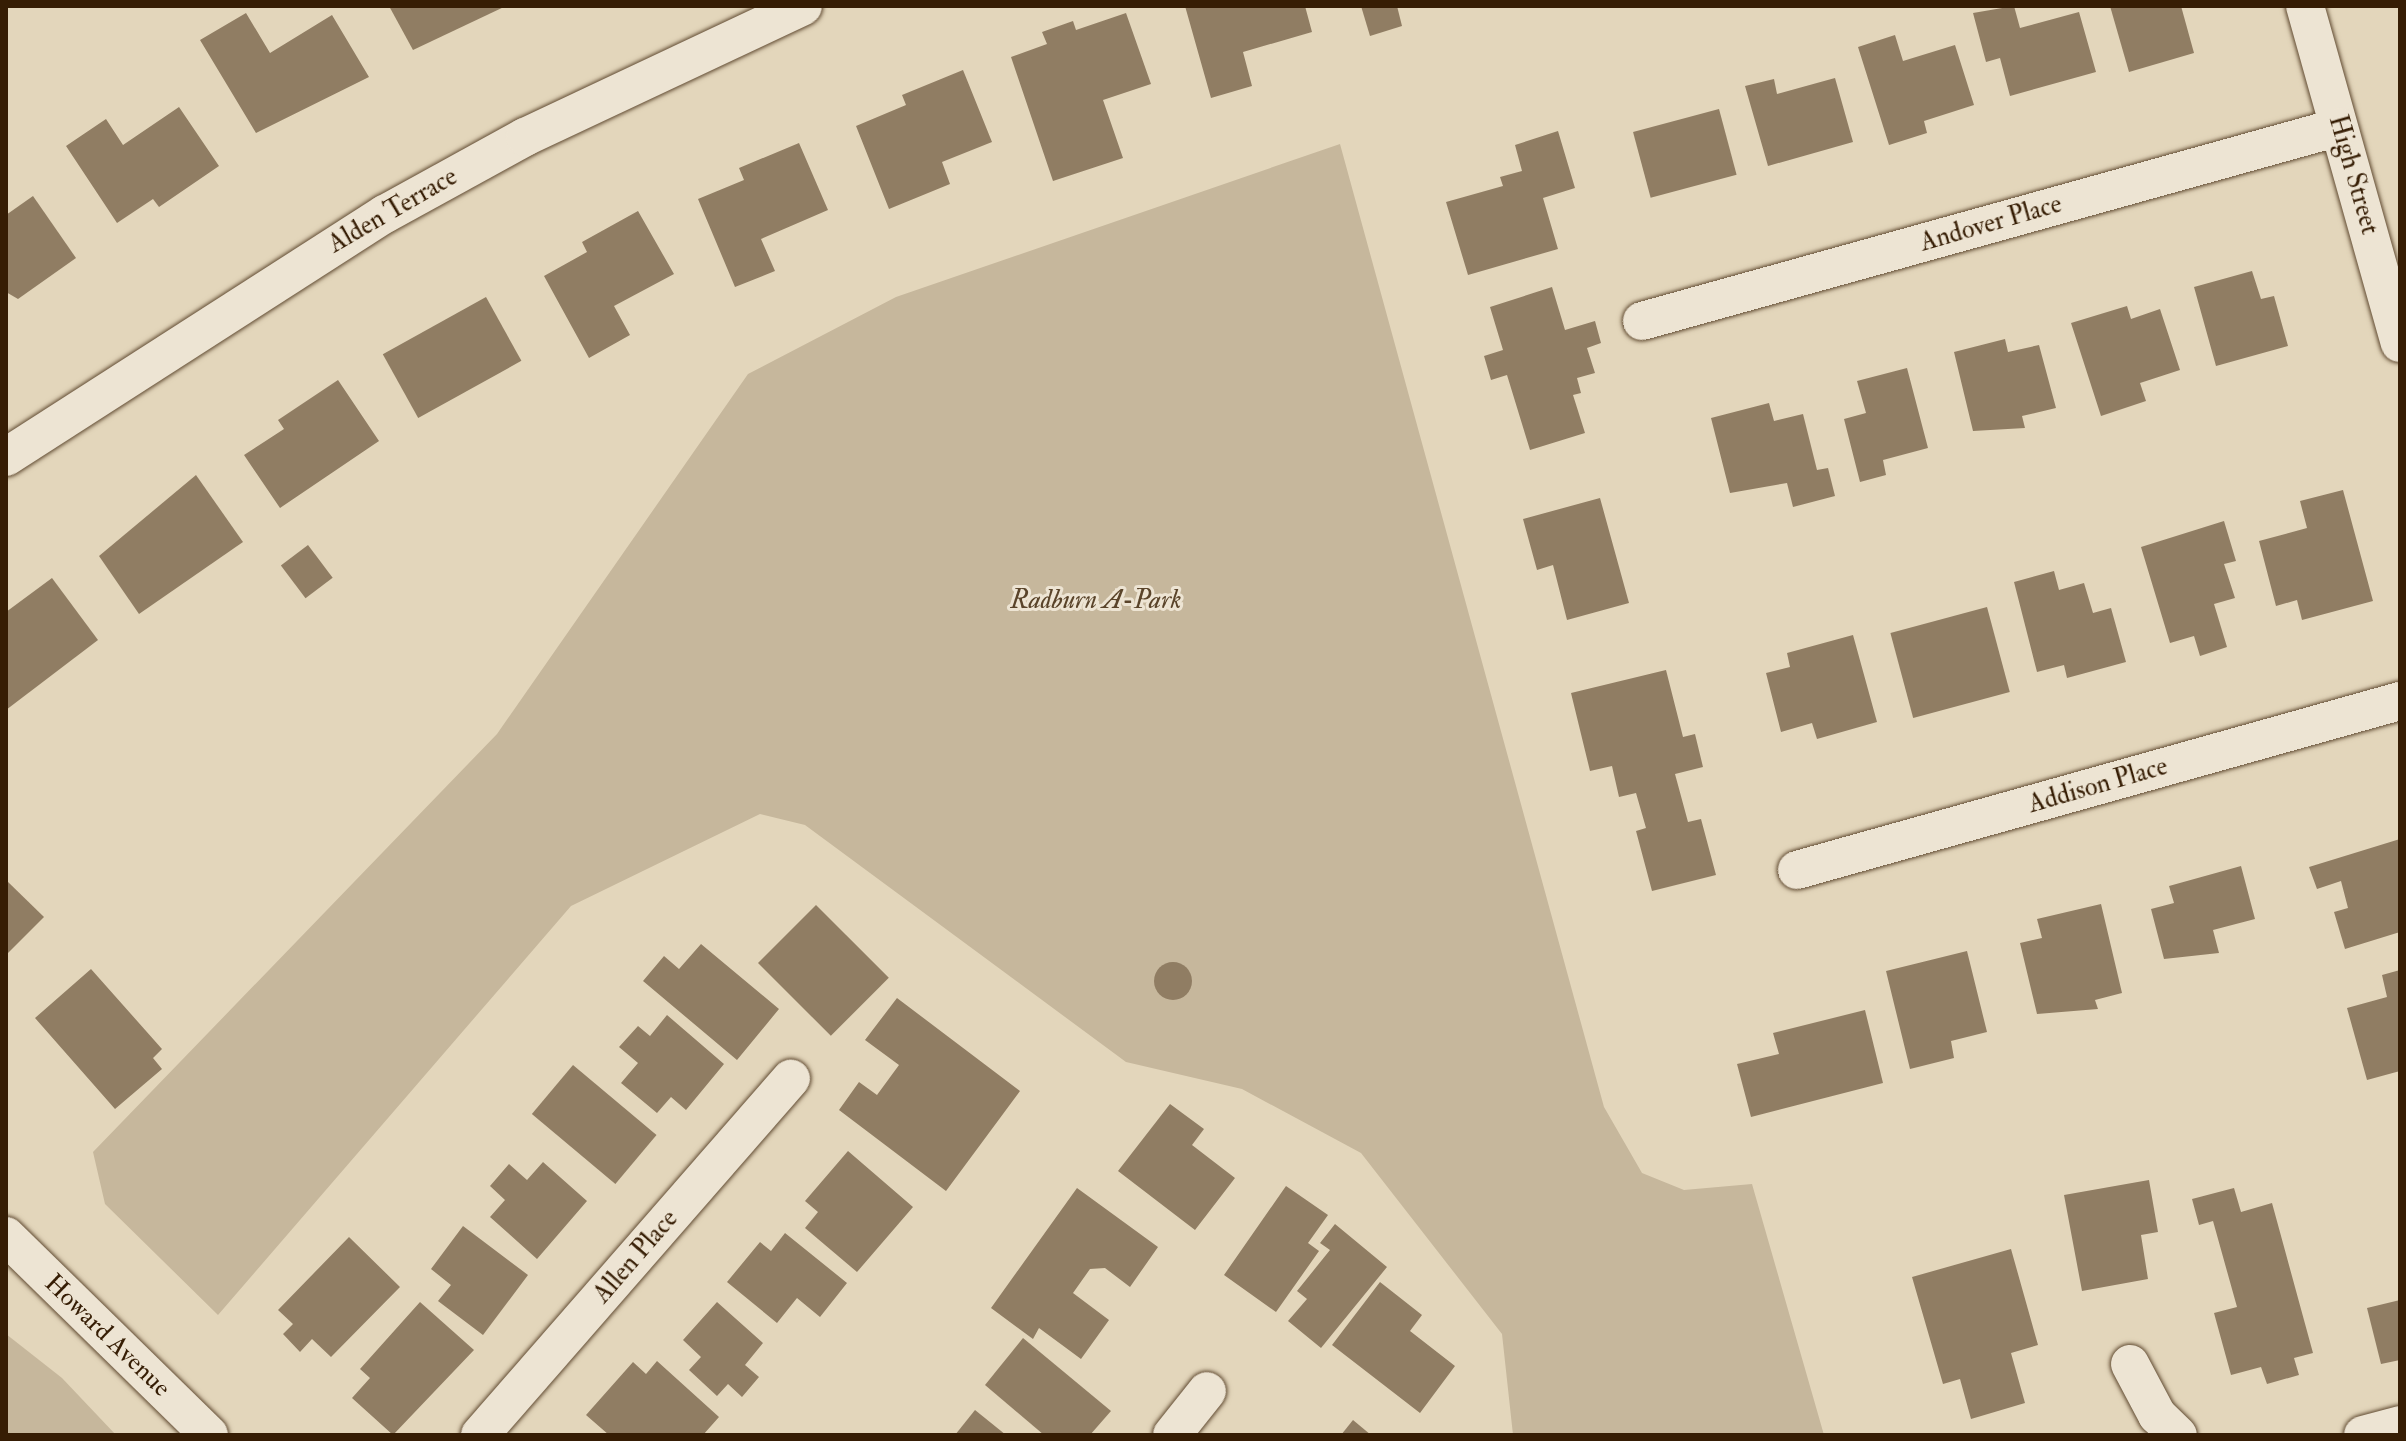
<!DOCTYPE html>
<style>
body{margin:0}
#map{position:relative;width:2406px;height:1441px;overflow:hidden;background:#e3d6bb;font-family:"IM FELL Double Pica",serif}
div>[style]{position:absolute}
.green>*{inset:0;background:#c6b79c}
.building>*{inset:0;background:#907d63;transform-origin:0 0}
.round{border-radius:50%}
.roads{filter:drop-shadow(0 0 2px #614b32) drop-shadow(0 0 2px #614b32)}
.street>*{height:38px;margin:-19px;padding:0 19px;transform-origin:19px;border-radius:19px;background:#ede4d3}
span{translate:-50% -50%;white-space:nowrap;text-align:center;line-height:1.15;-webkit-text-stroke:6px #ede4d3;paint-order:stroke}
.street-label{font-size:26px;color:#361d04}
.park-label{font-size:26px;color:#5a442a;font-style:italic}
.frame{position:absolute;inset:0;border:8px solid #361d04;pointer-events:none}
</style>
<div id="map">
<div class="green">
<div style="clip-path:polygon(1340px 144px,1604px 1107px,1642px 1173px,1684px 1190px,1752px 1184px,1824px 1435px,1513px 1435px,1502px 1334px,1361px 1153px,1242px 1089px,1126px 1062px,805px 825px,760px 814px,571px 906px,218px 1315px,105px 1204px,93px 1152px,497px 734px,748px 374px,896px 297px)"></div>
<div style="clip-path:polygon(6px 1334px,62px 1378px,116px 1435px,6px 1435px)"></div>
</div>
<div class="building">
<div style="clip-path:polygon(389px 6px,506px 6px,413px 50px)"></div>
<div style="clip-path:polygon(1185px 6px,1305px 6px,1312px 32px,1243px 52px,1252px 86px,1211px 98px)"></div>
<div style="clip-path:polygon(1361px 6px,1397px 6px,1402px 26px,1370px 36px)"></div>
<div style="clip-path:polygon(2014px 6px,2020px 28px,2079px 12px,2096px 72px,2010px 96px,2000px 58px,1986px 62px,1973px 13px)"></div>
<div style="clip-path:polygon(2110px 6px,2181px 6px,2194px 53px,2129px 72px)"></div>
<div style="clip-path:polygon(246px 13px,270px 53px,332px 15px,369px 77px,256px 133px,200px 40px)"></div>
<div style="clip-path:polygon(1126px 13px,1151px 84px,1103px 100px,1123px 158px,1053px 181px,1011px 57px,1047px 44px,1042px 32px,1073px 21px,1076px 30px)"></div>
<div style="clip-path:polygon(1895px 35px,1903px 61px,1955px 45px,1974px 105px,1924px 121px,1927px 133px,1889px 145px,1858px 47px)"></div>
<div style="clip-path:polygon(963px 70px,992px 142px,942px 162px,950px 184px,889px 209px,856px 126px,906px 105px,902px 95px)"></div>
<div style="clip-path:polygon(1835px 78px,1853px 142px,1768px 166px,1745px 86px,1774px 79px,1777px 94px)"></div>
<div style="clip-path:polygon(179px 107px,219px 166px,159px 207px,153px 199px,117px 223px,66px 146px,106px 119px,123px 145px)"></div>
<div style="left:1719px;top:109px;width:68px;height:89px;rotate:75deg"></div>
<div style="clip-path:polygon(1558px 131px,1575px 188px,1543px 198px,1558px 249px,1468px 275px,1446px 202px,1503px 186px,1500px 177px,1522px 171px,1515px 145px)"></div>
<div style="clip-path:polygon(799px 143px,828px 210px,761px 239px,775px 271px,735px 287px,698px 199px,744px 180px,739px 168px)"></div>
<div style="clip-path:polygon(33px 196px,76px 258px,18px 299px,6px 292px,6px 215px)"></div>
<div style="clip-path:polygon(638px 211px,674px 274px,614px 306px,630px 335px,589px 358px,544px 276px,587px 252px,582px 242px)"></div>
<div style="clip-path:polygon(2252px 271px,2261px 299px,2274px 296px,2288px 346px,2216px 366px,2194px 287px)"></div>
<div style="clip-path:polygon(1552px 287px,1565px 330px,1595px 321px,1601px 343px,1587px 348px,1595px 373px,1577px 378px,1581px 393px,1573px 395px,1585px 433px,1530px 450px,1507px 375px,1491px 380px,1484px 356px,1503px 350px,1490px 307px)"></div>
<div style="left:486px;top:297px;width:73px;height:118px;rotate:61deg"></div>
<div style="clip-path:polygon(2127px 306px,2131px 319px,2160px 309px,2180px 370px,2140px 383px,2146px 401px,2101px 416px,2071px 323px)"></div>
<div style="clip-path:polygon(2005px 339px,2008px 352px,2039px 345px,2056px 408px,2022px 416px,2025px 428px,1973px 431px,1954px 352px)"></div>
<div style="clip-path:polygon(1907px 368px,1928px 448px,1883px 460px,1886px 475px,1860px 482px,1844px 419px,1866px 413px,1857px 381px)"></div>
<div style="clip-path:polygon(338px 380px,379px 441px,280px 508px,244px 455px,284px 429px,278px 420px)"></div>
<div style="clip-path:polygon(1769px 403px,1774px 421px,1803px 414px,1817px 470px,1828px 468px,1835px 496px,1793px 507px,1787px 483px,1730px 493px,1711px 418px)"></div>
<div style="clip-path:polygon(196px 475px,243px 542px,139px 614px,99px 556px)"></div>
<div style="clip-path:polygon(2343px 490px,2373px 601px,2302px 620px,2297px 600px,2276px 606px,2259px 541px,2307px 528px,2300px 501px)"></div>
<div style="clip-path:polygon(1600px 498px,1629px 603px,1567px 620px,1553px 565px,1537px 570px,1523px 519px)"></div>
<div style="clip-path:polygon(2224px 521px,2236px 561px,2224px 564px,2235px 598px,2214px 604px,2227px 647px,2200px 656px,2194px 636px,2170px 643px,2141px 547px)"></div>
<div style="left:308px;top:545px;width:41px;height:34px;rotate:53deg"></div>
<div style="clip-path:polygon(2054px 571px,2059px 590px,2084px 583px,2093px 613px,2111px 608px,2126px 662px,2067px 678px,2064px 665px,2037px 672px,2014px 582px)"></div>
<div style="clip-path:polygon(52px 578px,98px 640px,6px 710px,6px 612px)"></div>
<div style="left:1987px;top:607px;width:88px;height:100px;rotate:75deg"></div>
<div style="clip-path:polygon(1853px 635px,1877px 722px,1817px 739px,1812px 723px,1781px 732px,1766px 673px,1790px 667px,1787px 653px)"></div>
<div style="clip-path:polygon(1666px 670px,1683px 737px,1695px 734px,1703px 767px,1675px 774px,1688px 822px,1701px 819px,1716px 875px,1652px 891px,1636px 831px,1646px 828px,1636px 793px,1619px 797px,1612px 766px,1590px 771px,1571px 693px)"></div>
<div style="clip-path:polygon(2400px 839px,2400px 932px,2345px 949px,2334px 912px,2348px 908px,2341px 881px,2317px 889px,2309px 867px)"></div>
<div style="clip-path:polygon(2241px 866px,2255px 919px,2213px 930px,2219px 953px,2164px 959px,2151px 909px,2174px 903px,2169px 886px)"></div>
<div style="clip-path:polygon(6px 880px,44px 917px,6px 955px)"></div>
<div style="clip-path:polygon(2101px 904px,2122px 993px,2095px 1000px,2098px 1009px,2037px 1014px,2020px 943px,2042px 938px,2037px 919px)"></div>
<div style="left:816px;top:905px;width:103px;height:82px;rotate:45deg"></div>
<div style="clip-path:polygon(701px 944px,779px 1009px,737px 1060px,643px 981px,664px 956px,679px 969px)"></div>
<div style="clip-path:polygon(1967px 951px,1987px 1032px,1951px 1041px,1954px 1058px,1910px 1069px,1886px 971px)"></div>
<div class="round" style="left:1154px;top:962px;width:38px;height:38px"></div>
<div style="clip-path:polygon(91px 969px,162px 1049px,153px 1058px,162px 1069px,115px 1109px,35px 1018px)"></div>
<div style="clip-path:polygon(2400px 970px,2400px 1071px,2367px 1080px,2347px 1008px,2387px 997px,2382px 975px)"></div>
<div style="clip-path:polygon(897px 998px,1020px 1091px,946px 1191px,839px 1110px,859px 1082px,877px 1095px,899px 1065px,865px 1040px)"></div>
<div style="clip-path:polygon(1865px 1010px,1883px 1083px,1751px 1117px,1737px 1064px,1779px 1054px,1773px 1033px)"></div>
<div style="clip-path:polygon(667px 1015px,724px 1064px,686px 1110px,671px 1097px,657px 1113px,621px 1083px,638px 1063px,619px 1047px,638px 1026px,650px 1036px)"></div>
<div style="left:573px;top:1065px;width:109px;height:64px;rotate:40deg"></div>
<div style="clip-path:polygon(1170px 1104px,1204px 1129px,1192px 1145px,1235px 1178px,1195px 1230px,1118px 1171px)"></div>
<div style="clip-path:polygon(848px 1151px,913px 1207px,857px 1272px,805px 1228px,818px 1212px,805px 1201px)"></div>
<div style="clip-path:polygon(543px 1162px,587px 1201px,537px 1259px,490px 1217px,505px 1200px,490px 1186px,509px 1164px,527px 1180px)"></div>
<div style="clip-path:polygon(2149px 1180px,2158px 1232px,2141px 1235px,2148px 1279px,2082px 1291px,2064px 1195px)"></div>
<div style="clip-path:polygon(1286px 1186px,1328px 1215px,1308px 1243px,1319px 1251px,1276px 1312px,1224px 1275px)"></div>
<div style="clip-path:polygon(1077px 1188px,1158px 1247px,1130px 1287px,1105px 1268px,1090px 1269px,1073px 1293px,1109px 1320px,1081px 1359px,1039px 1328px,1033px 1339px,991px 1308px)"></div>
<div style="clip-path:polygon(2234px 1188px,2241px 1212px,2272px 1203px,2313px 1353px,2294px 1358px,2299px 1375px,2267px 1384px,2261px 1367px,2231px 1375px,2214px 1313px,2237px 1307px,2213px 1221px,2199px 1225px,2192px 1199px)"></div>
<div style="clip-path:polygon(1335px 1224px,1387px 1267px,1321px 1348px,1288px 1321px,1307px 1299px,1297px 1291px,1330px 1250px,1320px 1243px)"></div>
<div style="clip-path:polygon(463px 1226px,528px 1275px,483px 1335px,438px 1301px,451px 1285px,431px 1269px)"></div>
<div style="clip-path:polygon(785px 1233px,847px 1283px,820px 1317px,797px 1298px,777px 1323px,727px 1282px,760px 1242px,771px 1251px)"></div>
<div style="clip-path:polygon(349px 1237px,400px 1287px,331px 1357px,312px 1339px,300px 1352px,283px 1334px,293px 1324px,278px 1310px)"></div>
<div style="clip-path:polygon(2011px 1249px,2038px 1345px,2011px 1353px,2025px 1403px,1971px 1419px,1960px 1379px,1943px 1384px,1912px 1277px)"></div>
<div style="clip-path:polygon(1380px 1282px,1422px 1315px,1410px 1331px,1455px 1366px,1420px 1413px,1332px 1345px)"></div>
<div style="clip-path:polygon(2400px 1300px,2400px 1360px,2381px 1364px,2367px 1308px)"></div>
<div style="clip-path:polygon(420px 1302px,474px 1350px,393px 1435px,352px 1398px,370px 1378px,360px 1369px)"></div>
<div style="clip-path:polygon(717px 1302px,763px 1343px,745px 1365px,759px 1377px,742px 1397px,728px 1384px,717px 1396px,689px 1370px,701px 1357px,683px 1340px)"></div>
<div style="clip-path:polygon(1023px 1338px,1111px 1411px,1090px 1435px,1044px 1435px,985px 1385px)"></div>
<div style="clip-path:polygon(657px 1361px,719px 1417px,703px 1435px,609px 1435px,586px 1415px,633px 1362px,646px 1374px)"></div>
<div style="clip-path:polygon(975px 1410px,1006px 1435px,955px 1435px)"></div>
<div style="clip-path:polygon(1353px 1420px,1371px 1435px,1341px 1435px)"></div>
</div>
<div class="roads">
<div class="street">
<div style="left:2305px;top:6px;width:350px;rotate:74.3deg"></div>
<div style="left:1642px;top:321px;width:723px;rotate:-15.55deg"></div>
<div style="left:6px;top:457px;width:450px;rotate:-32.7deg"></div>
<div style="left:385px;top:214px;width:160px;rotate:-28.8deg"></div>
<div style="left:525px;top:137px;width:307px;rotate:-25.2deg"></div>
<div style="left:1797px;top:870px;width:626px;rotate:-15.66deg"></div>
<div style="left:6px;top:1236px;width:284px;rotate:44.4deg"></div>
<div style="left:2130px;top:1364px;width:58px;rotate:62.1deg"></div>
<div style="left:2157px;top:1415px;width:29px;rotate:44deg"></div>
<div style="left:480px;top:1435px;width:473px;rotate:-48.9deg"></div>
<div style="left:1172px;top:1435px;width:56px;rotate:-51.5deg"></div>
<div style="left:2363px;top:1435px;width:38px;rotate:-15deg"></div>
</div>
</div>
<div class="street-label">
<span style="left:2353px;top:175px;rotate:74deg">High Street</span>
<span style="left:393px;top:211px;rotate:-30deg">Alden Terrace</span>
<span style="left:1991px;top:224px;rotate:-16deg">Andover Place</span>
<span style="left:2098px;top:786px;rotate:-16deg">Addison Place</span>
<span style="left:636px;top:1257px;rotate:-49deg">Allen Place</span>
<span style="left:107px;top:1336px;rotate:44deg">Howard Avenue</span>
</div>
<div class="park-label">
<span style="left:1096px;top:601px">Radburn A-Park</span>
</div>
<div class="frame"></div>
</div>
